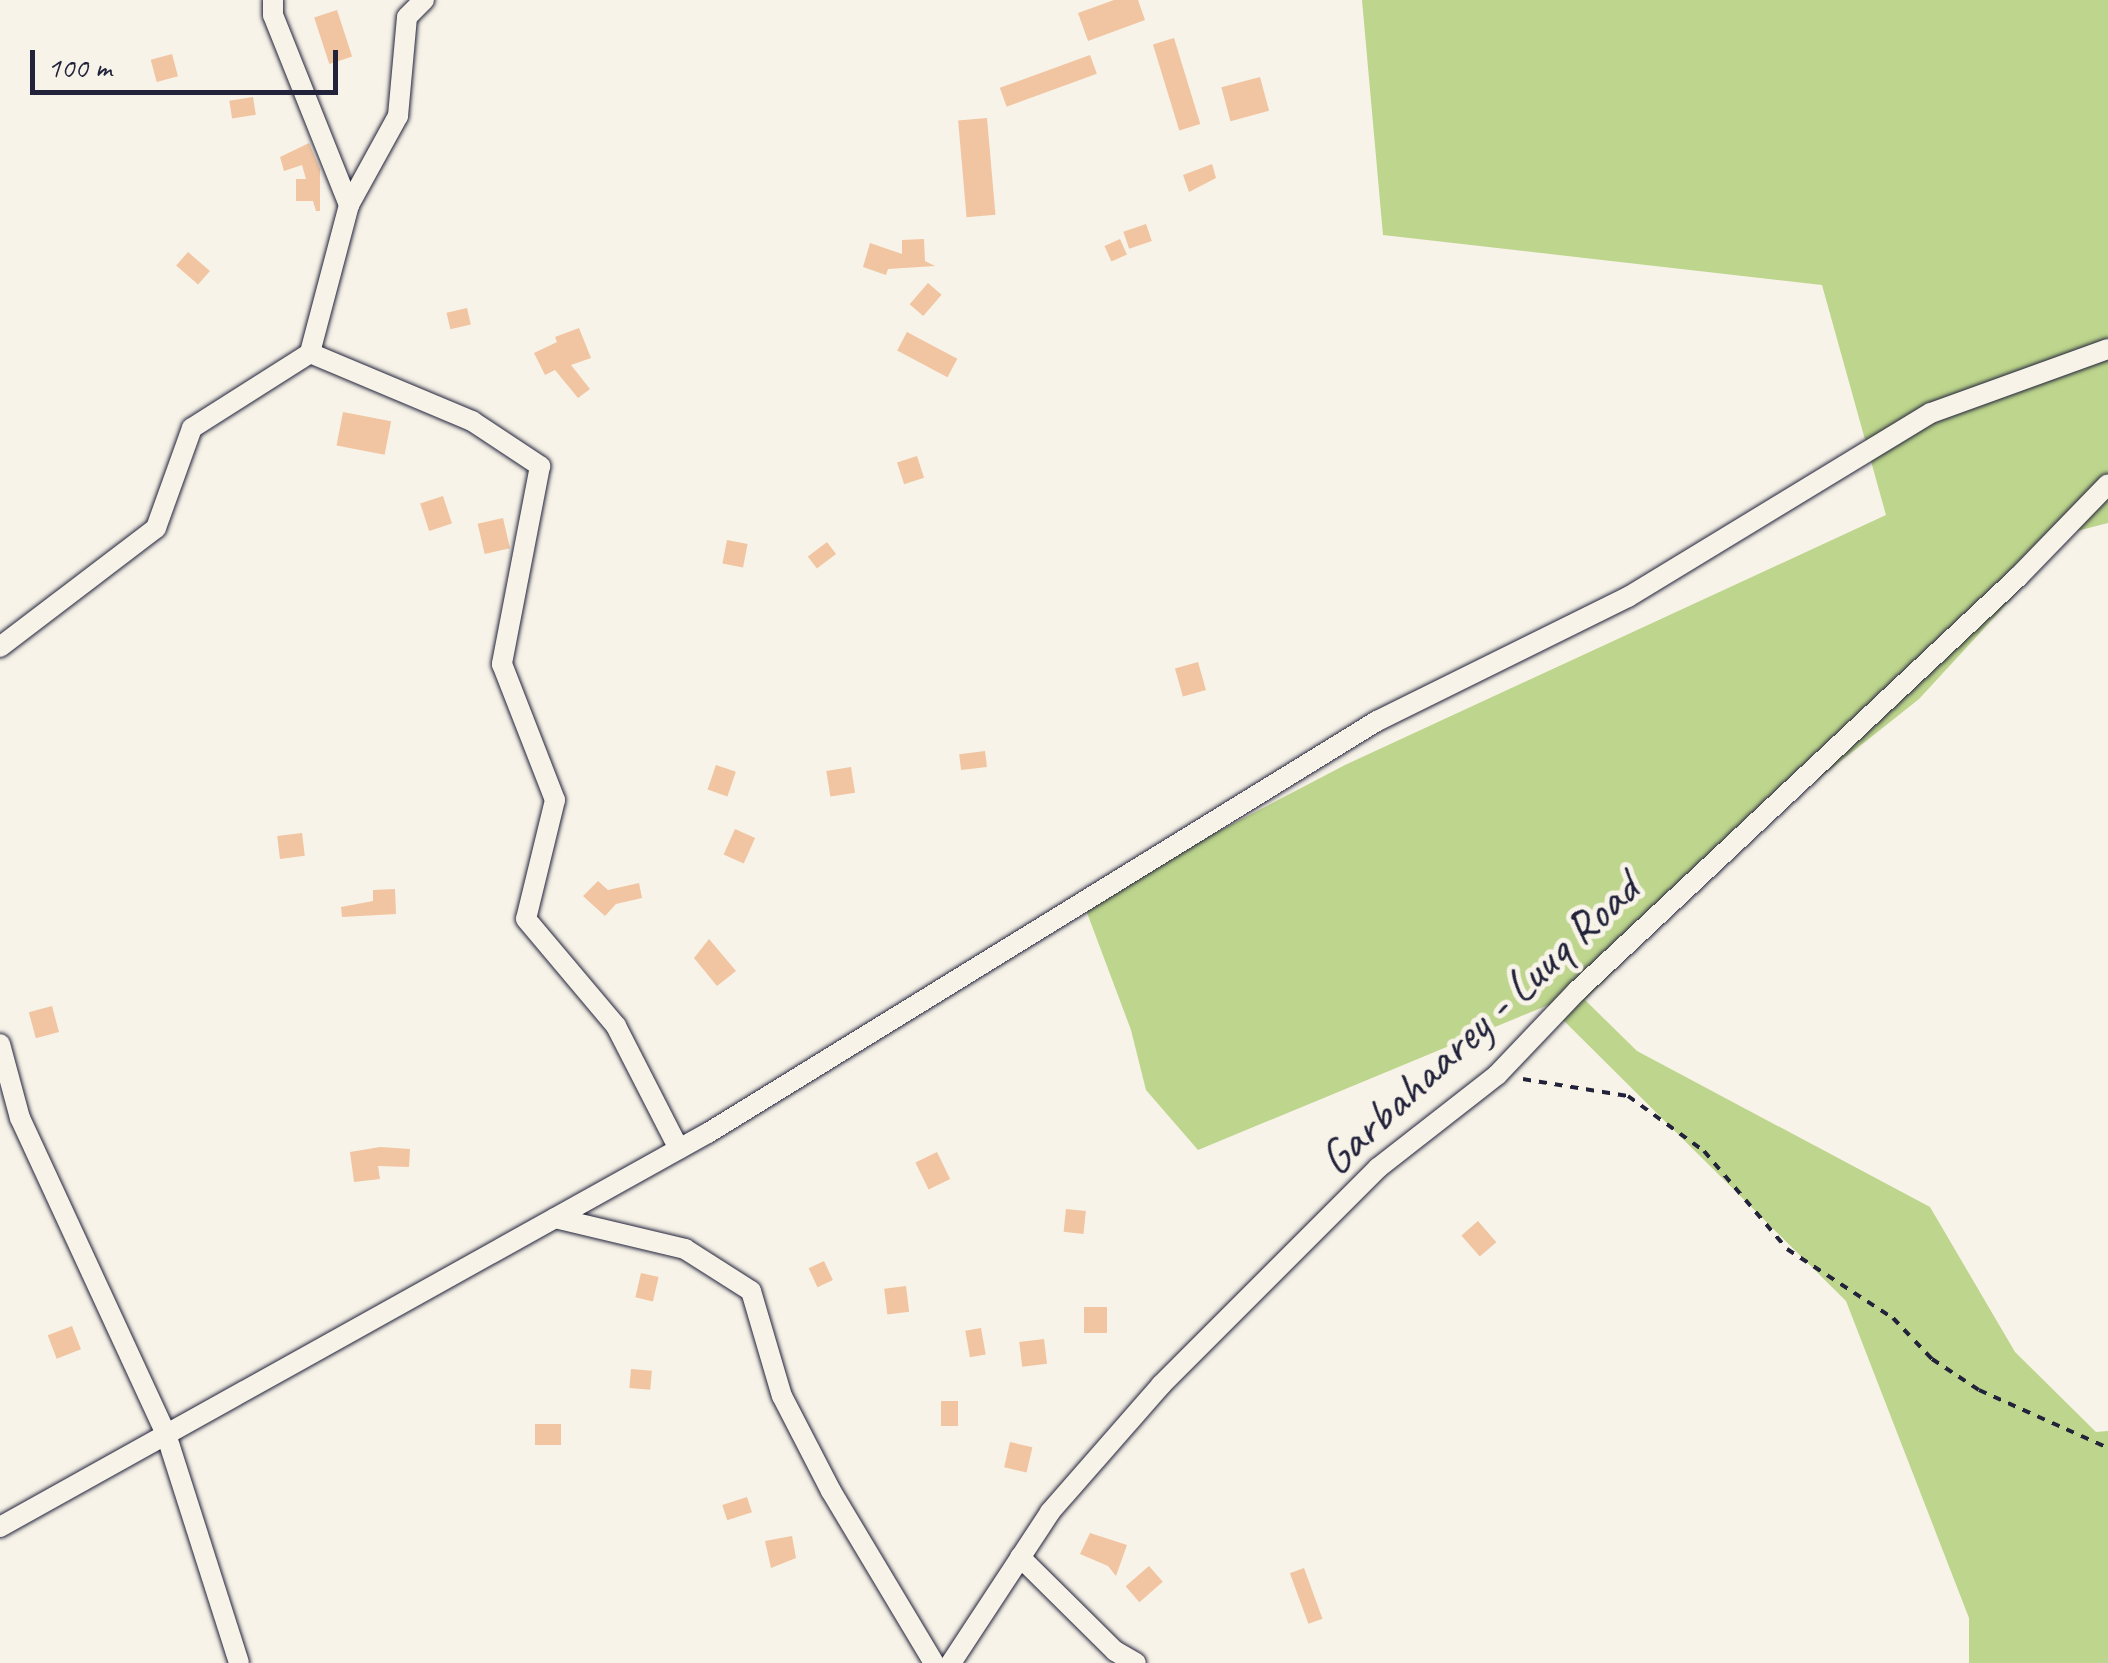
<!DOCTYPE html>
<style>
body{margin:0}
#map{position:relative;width:2108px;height:1663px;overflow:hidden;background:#f7f3e8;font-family:Caveat,sans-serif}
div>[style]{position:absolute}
.green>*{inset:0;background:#bdd58c}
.building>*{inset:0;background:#f1c5a1;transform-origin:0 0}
.path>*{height:4px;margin-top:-2px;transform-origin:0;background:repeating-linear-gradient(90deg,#22223b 0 8px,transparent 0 16px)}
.roads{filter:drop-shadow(0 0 2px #22223b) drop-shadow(0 0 2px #22223b)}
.minor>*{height:20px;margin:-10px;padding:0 10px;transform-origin:10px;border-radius:10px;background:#f7f3e8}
span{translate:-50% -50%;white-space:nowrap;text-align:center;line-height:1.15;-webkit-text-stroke:10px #f7f3e8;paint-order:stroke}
.street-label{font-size:48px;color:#22223b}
.scale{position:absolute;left:30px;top:50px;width:308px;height:45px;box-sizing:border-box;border:5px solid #22223b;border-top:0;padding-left:12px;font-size:30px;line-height:35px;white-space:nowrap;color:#22223b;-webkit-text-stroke:8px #f7f3e8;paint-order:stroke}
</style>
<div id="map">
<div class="green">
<div style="clip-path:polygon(1362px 0,2108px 0,2108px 523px,2073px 532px,1919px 699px,1763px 823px,1585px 1000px,1637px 1051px,1930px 1207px,2015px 1352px,2096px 1432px,2108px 1431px,2108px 1663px,1969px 1663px,1969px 1618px,1846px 1301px,1548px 1005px,1198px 1150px,1146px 1090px,1131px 1030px,1083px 902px,1345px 765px,1886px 515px,1822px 285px,1383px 235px)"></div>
</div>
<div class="building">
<div style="clip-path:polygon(1114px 0,1138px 0,1145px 20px,1088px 41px,1078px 13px)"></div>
<div style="left:337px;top:10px;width:49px;height:24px;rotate:72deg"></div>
<div style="left:1174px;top:38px;width:90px;height:22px;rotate:73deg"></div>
<div style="left:172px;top:54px;width:23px;height:22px;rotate:75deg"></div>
<div style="left:1090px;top:55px;width:20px;height:96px;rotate:70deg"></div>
<div style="left:1260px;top:77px;width:35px;height:40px;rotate:75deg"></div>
<div style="left:253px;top:97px;width:18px;height:24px;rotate:81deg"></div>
<div style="left:987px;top:118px;width:97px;height:29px;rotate:85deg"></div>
<div style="clip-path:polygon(309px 143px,320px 169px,320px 211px,316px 211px,313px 201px,296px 201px,296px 179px,306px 179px,302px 165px,284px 171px,280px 157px)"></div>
<div style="clip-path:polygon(1212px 164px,1216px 178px,1189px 192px,1183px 175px)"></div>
<div style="left:1146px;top:224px;width:18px;height:24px;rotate:71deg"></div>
<div style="clip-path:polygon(924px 239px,925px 261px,935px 266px,888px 269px,886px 275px,863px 267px,870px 243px,902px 254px,902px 240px)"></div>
<div style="left:1120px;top:239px;width:17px;height:17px;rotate:66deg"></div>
<div style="left:188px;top:252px;width:29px;height:18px;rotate:41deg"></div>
<div style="left:928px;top:283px;width:18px;height:28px;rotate:41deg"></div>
<div style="left:467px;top:308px;width:17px;height:21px;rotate:77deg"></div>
<div style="clip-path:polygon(579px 328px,591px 358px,571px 365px,590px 389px,578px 398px,555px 370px,545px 375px,534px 353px,557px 342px,555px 337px)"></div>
<div style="left:907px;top:332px;width:57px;height:21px;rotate:28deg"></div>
<div style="left:343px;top:412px;width:49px;height:34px;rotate:11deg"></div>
<div style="left:917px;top:456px;width:23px;height:21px;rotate:72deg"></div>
<div style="left:443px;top:496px;width:29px;height:24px;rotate:72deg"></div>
<div style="left:503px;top:518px;width:31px;height:26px;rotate:77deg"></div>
<div style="left:727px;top:540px;width:21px;height:24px;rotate:11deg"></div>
<div style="left:827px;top:542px;width:15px;height:24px;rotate:53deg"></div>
<div style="left:1198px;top:662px;width:29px;height:24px;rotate:74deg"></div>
<div style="left:985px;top:751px;width:16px;height:26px;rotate:83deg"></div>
<div style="left:716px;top:765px;width:21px;height:26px;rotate:19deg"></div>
<div style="left:851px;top:767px;width:26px;height:25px;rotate:81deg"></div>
<div style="left:735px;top:829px;width:22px;height:28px;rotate:24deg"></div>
<div style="left:302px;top:833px;width:23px;height:25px;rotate:83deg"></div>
<div style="clip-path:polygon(598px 881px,608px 890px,639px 883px,642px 898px,616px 904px,605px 916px,583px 896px)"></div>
<div style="clip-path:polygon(395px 889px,396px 914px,342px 917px,341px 907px,373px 901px,373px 890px)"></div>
<div style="clip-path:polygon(709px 939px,736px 971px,717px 986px,694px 958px)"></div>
<div style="left:52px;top:1006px;width:27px;height:24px;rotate:75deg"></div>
<div style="clip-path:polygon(380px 1147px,410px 1149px,409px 1167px,378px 1166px,380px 1179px,354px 1182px,350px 1152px)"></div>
<div style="left:937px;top:1152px;width:30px;height:24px;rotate:64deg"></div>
<div style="left:1066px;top:1209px;width:20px;height:23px;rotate:6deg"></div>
<div style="left:1478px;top:1221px;width:28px;height:22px;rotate:49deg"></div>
<div style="left:824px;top:1261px;width:21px;height:17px;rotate:65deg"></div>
<div style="left:641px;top:1273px;width:18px;height:25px;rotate:13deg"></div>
<div style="left:906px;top:1286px;width:26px;height:22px;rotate:83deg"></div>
<div style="left:1107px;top:1307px;width:26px;height:23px;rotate:90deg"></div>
<div style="left:72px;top:1326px;width:25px;height:26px;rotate:69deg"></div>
<div style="left:981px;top:1328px;width:27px;height:16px;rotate:80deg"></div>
<div style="left:1044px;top:1339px;width:25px;height:25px;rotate:83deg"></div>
<div style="left:631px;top:1369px;width:21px;height:19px;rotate:5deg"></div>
<div style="left:941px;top:1401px;width:17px;height:25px"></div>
<div style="left:535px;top:1424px;width:26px;height:21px"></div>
<div style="left:1010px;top:1442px;width:23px;height:26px;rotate:13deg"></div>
<div style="left:747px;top:1497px;width:16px;height:26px;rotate:72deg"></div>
<div style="clip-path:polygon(1090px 1533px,1127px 1545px,1116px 1576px,1108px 1566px,1080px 1554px)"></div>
<div style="clip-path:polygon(792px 1536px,796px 1558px,771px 1568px,765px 1541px)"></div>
<div style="left:1149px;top:1566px;width:21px;height:31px;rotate:49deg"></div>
<div style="left:1304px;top:1568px;width:54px;height:15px;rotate:70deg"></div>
</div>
<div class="path">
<div style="left:1523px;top:1079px;width:106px;rotate:9.2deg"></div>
<div style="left:1628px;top:1096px;width:94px;rotate:35.9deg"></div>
<div style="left:1704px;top:1151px;width:128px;rotate:49.7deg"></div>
<div style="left:1787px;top:1249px;width:126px;rotate:33.1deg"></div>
<div style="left:1893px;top:1318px;width:57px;rotate:46.4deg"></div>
<div style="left:1932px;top:1359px;width:56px;rotate:33.4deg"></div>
<div style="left:1979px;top:1390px;width:141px;rotate:24.2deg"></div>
</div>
<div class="roads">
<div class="minor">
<div style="left:273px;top:0;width:15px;rotate:90deg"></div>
<div style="left:273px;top:15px;width:205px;rotate:68.2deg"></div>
<div style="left:349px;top:205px;width:153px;rotate:104.8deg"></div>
<div style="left:310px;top:353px;width:176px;rotate:22.8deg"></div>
<div style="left:472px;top:421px;width:82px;rotate:33.5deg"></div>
<div style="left:540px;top:466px;width:202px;rotate:100.9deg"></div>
<div style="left:502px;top:664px;width:146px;rotate:68.7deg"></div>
<div style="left:555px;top:800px;width:122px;rotate:103.7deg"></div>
<div style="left:526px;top:919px;width:140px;rotate:49.9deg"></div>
<div style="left:616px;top:1026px;width:138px;rotate:62.9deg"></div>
<div style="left:349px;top:205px;width:102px;rotate:-61.2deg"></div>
<div style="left:398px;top:116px;width:99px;rotate:-84.8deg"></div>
<div style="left:407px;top:17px;width:24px;rotate:-45deg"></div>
<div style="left:0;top:647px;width:196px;rotate:-37.3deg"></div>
<div style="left:156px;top:528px;width:106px;rotate:-70.2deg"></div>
<div style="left:192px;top:428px;width:140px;rotate:-32.4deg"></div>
<div style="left:0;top:1044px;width:77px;rotate:74.9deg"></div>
<div style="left:20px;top:1118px;width:348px;rotate:65.2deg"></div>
<div style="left:166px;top:1434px;width:240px;rotate:72.3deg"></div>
<div style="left:555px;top:1218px;width:134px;rotate:13.4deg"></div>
<div style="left:685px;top:1249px;width:78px;rotate:32.5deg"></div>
<div style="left:751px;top:1291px;width:109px;rotate:73.6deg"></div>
<div style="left:782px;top:1396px;width:107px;rotate:62.7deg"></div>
<div style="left:831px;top:1491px;width:200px;rotate:59.1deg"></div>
<div style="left:0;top:1527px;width:810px;rotate:-29.1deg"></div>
<div style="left:708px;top:1133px;width:786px;rotate:-31.63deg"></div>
<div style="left:1377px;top:721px;width:280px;rotate:-26.3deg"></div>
<div style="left:1628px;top:597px;width:354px;rotate:-31.3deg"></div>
<div style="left:1931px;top:413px;width:188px;rotate:-19.9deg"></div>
<div style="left:1020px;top:1557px;width:134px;rotate:44.7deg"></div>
<div style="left:1115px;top:1651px;width:24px;rotate:30deg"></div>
<div style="left:951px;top:1663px;width:181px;rotate:-56.7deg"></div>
<div style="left:1050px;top:1512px;width:169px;rotate:-48.8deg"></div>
<div style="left:1161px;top:1385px;width:307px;rotate:-45deg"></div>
<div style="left:1378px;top:1168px;width:151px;rotate:-38deg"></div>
<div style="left:1497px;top:1075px;width:116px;rotate:-46.4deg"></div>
<div style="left:1577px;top:991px;width:605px;rotate:-43.19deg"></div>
<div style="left:2018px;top:577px;width:129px;rotate:-45.9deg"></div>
</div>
</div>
<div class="street-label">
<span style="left:1479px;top:1024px;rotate:-43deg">Garbahaarey - Luuq Road</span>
</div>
<div class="scale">100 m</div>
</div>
